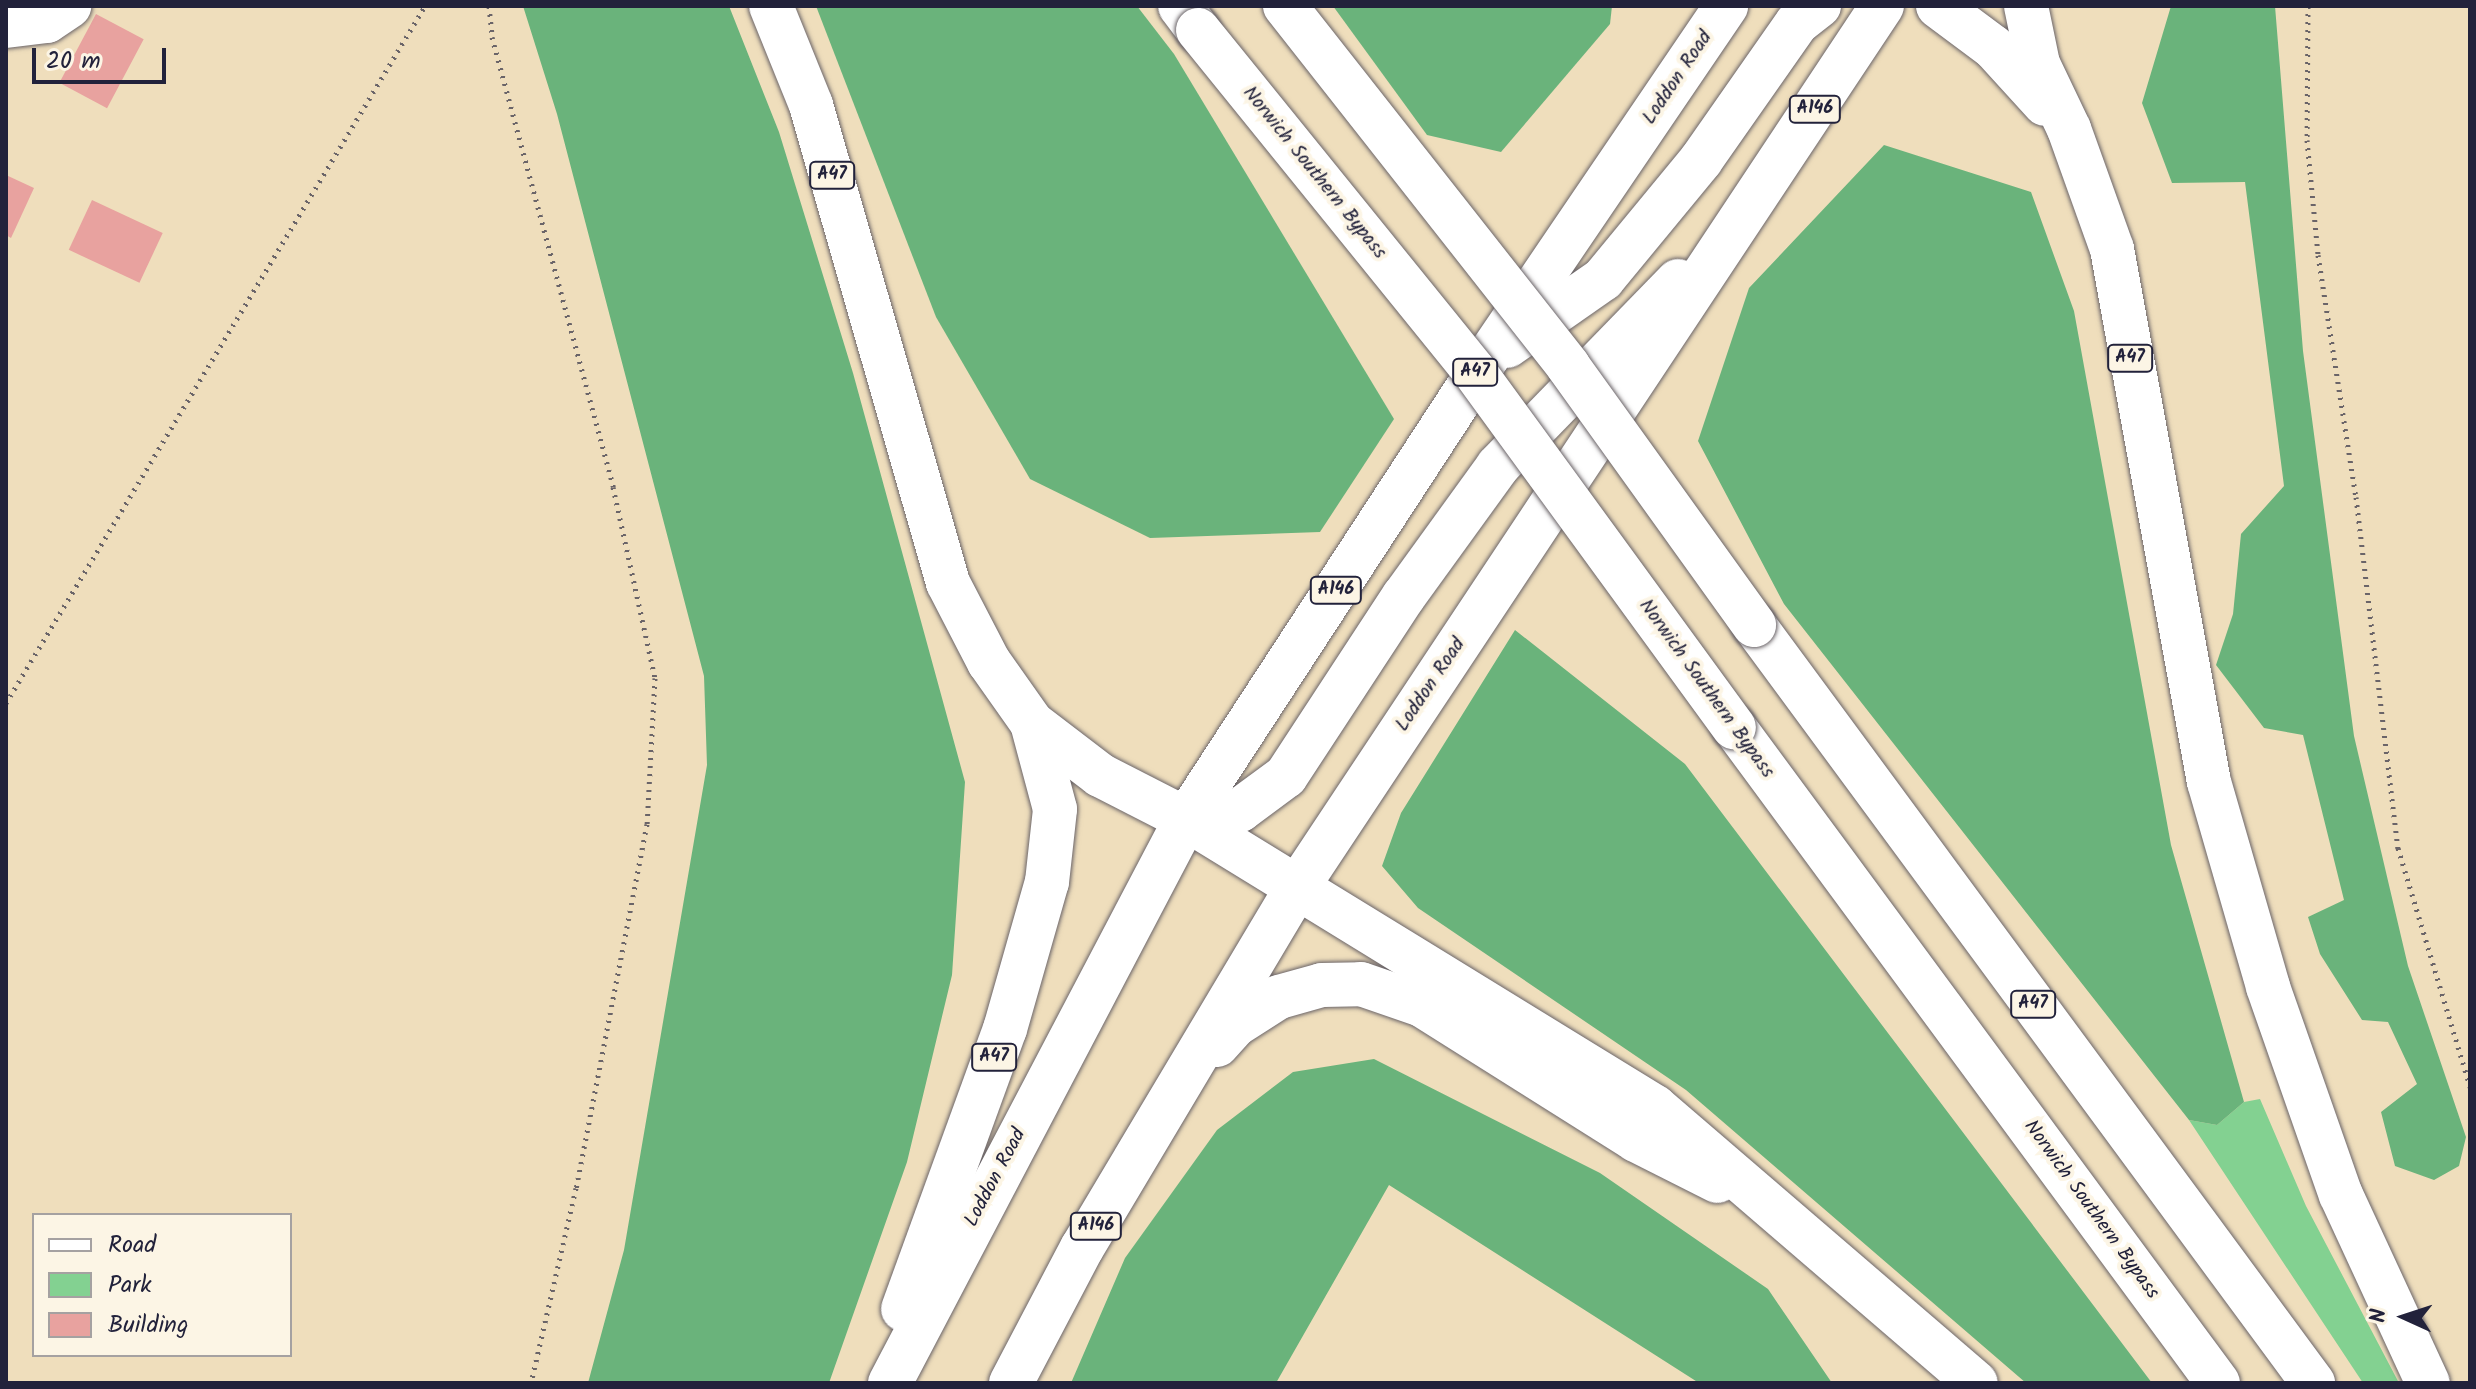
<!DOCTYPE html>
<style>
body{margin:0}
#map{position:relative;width:2476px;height:1389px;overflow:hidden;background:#efdebc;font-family:Kalam,sans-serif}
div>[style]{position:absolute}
.green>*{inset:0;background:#83d191}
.forest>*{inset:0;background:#6ab37b}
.building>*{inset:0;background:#e8a29f;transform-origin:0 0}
.path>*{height:5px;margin-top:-2.5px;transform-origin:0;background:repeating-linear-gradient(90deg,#6a6468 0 2px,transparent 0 8px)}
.roads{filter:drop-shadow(0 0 2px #6a6468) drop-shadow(0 0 2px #6a6468)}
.minor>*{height:44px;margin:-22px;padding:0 22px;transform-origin:22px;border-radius:22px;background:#fff}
.highway>*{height:44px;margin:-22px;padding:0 22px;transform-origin:22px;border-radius:22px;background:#fff}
.bridges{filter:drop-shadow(0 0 2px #6a6468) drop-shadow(0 0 2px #6a6468)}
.highway-bridge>*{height:44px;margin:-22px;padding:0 22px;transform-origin:22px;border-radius:22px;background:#fff}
span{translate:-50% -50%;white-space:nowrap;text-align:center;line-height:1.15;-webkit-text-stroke:8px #fcf5e5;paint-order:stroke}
.shield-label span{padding:2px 6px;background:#fcf5e5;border:2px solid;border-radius:6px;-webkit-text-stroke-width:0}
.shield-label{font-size:18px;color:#22223b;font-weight:700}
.street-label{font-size:20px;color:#22223b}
.frame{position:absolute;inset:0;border:8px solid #22223b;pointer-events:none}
.legend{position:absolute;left:32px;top:1213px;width:260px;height:144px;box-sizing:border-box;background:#fcf5e5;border:2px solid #a5a1a1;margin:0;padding:10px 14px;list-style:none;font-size:24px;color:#22223b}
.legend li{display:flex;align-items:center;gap:16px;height:40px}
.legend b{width:40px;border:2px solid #a5a1a1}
.north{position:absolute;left:2364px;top:1277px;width:80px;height:80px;-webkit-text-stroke:6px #fcf5e5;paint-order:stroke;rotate:273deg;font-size:22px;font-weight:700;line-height:32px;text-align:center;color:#22223b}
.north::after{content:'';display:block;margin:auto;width:28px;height:36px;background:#22223b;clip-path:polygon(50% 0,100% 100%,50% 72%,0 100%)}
.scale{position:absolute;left:32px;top:48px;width:134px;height:36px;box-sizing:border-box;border:4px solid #22223b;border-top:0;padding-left:10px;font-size:24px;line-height:28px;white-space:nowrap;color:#22223b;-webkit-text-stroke:6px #fcf5e5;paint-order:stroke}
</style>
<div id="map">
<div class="green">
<div style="clip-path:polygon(2260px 1099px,2306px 1206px,2399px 1383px,2363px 1383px,2189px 1120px,2217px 1125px,2244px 1102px)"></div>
</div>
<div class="forest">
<div style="clip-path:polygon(523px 6px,729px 6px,779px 132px,853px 373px,965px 782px,952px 975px,907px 1162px,829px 1383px,588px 1383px,624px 1250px,707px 765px,704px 676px,557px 114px)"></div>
<div style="clip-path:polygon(816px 6px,1137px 6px,1174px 54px,1394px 419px,1320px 532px,1150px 538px,1030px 479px,936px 317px)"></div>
<div style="clip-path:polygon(1333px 6px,1612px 6px,1610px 24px,1501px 152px,1427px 135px)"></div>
<div style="clip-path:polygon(2171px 6px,2275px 6px,2303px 351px,2354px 736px,2408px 966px,2466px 1137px,2459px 1166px,2434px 1180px,2395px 1166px,2381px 1112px,2417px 1084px,2388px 1022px,2362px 1020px,2320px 954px,2308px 917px,2344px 900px,2303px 735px,2264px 728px,2216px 665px,2233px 614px,2241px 534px,2284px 486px,2245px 182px,2172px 183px,2142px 103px)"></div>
<div style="clip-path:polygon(1884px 145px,2031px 192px,2074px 311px,2171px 845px,2244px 1102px,2217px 1125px,2189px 1120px,1784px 604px,1698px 441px,1749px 288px)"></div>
<div style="clip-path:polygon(1515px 630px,1685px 764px,2152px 1383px,2026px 1383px,1686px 1090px,1418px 908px,1382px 866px,1401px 813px)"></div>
<div style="clip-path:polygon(1374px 1059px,1600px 1173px,1768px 1289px,1832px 1383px,1699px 1383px,1389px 1185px,1276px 1383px,1071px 1383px,1125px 1258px,1217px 1130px,1293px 1072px)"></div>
</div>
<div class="building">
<div style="left:96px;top:14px;width:54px;height:78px;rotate:28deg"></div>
<div style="clip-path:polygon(6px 175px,34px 188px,11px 238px,6px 235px)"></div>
<div style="left:92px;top:200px;width:78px;height:55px;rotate:25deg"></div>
</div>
<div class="path">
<div style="left:489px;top:6px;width:31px;rotate:84deg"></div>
<div style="left:492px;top:37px;width:466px;rotate:74.9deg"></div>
<div style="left:613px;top:487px;width:196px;rotate:77.6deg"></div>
<div style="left:655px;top:678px;width:146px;rotate:93.1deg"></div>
<div style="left:647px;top:824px;width:371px;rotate:101deg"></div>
<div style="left:576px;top:1188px;width:200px;rotate:103deg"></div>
<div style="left:2308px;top:6px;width:134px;rotate:90.4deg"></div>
<div style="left:2307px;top:140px;width:116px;rotate:84.5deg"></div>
<div style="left:2318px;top:255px;width:245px;rotate:81.1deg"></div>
<div style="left:2356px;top:497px;width:354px;rotate:83.2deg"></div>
<div style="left:2398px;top:848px;width:250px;rotate:73.2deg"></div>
<div style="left:6px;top:703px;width:813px;rotate:-58.99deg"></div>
</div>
<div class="roads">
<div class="minor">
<div style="left:6px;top:26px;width:41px;rotate:-7deg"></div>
<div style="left:47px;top:21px;width:27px;rotate:-34deg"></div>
</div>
<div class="highway">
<div style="left:771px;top:6px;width:107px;rotate:68deg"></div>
<div style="left:811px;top:105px;width:497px;rotate:74deg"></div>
<div style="left:948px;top:583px;width:89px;rotate:62.6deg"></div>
<div style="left:989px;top:662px;width:75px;rotate:54.8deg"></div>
<div style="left:1032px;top:723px;width:86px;rotate:37.4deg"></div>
<div style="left:1100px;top:775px;width:97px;rotate:27.1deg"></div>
<div style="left:1186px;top:819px;width:550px;rotate:31.55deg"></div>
<div style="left:1655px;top:1107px;width:423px;rotate:40.7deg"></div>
<div style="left:1180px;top:6px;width:30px;rotate:53deg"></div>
<div style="left:1938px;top:6px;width:69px;rotate:36.7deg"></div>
<div style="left:1993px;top:47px;width:77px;rotate:47.6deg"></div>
<div style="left:2026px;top:6px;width:59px;rotate:78.3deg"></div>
<div style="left:2038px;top:64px;width:72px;rotate:64.5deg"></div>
<div style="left:2069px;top:129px;width:127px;rotate:70.3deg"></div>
<div style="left:2112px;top:249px;width:542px;rotate:79.69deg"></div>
<div style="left:2209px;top:782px;width:213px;rotate:73.9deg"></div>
<div style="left:2268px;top:987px;width:220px;rotate:70.7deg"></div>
<div style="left:2341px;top:1195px;width:207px;rotate:65.2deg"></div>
<div style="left:1507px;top:346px;width:117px;rotate:-34.9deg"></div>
<div style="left:1603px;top:279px;width:154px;rotate:-50.5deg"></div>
<div style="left:1701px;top:160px;width:167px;rotate:-55deg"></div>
<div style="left:1797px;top:23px;width:28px;rotate:-38deg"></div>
<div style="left:1754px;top:625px;width:942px;rotate:53.59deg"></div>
<div style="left:1734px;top:727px;width:815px;rotate:53.58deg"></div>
<div style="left:1186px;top:819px;width:55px;rotate:-9.5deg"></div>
<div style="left:1240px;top:810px;width:57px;rotate:-36.5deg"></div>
<div style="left:1286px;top:776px;width:215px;rotate:-56.8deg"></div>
<div style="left:1404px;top:596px;width:160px;rotate:-54.1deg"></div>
<div style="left:1498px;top:466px;width:258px;rotate:-45.8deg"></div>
<div style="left:1217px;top:1045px;width:27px;rotate:-48deg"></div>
<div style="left:1235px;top:1025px;width:52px;rotate:-32.5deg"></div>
<div style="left:1279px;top:997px;width:45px;rotate:-15.6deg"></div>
<div style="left:1322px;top:985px;width:39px;rotate:-1deg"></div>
<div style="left:1361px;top:984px;width:65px;rotate:19deg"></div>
<div style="left:1422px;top:1005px;width:253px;rotate:32.2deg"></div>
<div style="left:1636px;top:1140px;width:91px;rotate:26.8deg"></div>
<div style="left:903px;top:1309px;width:298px;rotate:-70deg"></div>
<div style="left:1005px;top:1029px;width:153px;rotate:-74.1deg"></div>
<div style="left:1047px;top:882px;width:73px;rotate:-83.7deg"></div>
<div style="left:1055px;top:809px;width:89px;rotate:-105deg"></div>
<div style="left:890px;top:1383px;width:637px;rotate:-62.31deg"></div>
<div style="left:1186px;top:819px;width:547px;rotate:-56.86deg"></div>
<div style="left:1485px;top:361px;width:429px;rotate:-55.8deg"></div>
<div style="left:1011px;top:1383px;width:153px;rotate:-62.3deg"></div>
<div style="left:1082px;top:1248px;width:422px;rotate:-59.2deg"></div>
<div style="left:1298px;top:886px;width:1056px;rotate:-56.43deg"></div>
</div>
</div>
<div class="bridges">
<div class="highway-bridge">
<div style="left:1285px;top:6px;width:458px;rotate:51.8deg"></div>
<div style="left:1568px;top:366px;width:319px;rotate:54.3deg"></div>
<div style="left:1198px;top:30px;width:439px;rotate:51deg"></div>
<div style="left:1474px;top:371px;width:441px;rotate:53.9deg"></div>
</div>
</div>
<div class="shield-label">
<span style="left:1815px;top:109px">A146</span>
<span style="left:832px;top:175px">A47</span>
<span style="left:2130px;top:358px">A47</span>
<span style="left:1475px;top:372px">A47</span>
<span style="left:1336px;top:590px">A146</span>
<span style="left:2033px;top:1004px">A47</span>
<span style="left:994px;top:1057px">A47</span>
<span style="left:1096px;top:1226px">A146</span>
</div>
<div class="street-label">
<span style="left:1678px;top:78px;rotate:-56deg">Loddon Road</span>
<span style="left:1314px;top:173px;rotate:51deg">Norwich Southern Bypass</span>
<span style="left:1431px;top:685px;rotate:-56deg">Loddon Road</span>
<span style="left:1706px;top:689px;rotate:54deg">Norwich Southern Bypass</span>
<span style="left:996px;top:1178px;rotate:-62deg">Loddon Road</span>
<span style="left:2091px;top:1210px;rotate:54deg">Norwich Southern Bypass</span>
</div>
<div class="frame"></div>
<ul class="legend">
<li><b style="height:10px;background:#fff"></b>Road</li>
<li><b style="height:22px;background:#83d191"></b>Park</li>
<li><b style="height:22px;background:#e8a29f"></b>Building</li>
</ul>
<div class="north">N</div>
<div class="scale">20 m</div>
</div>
